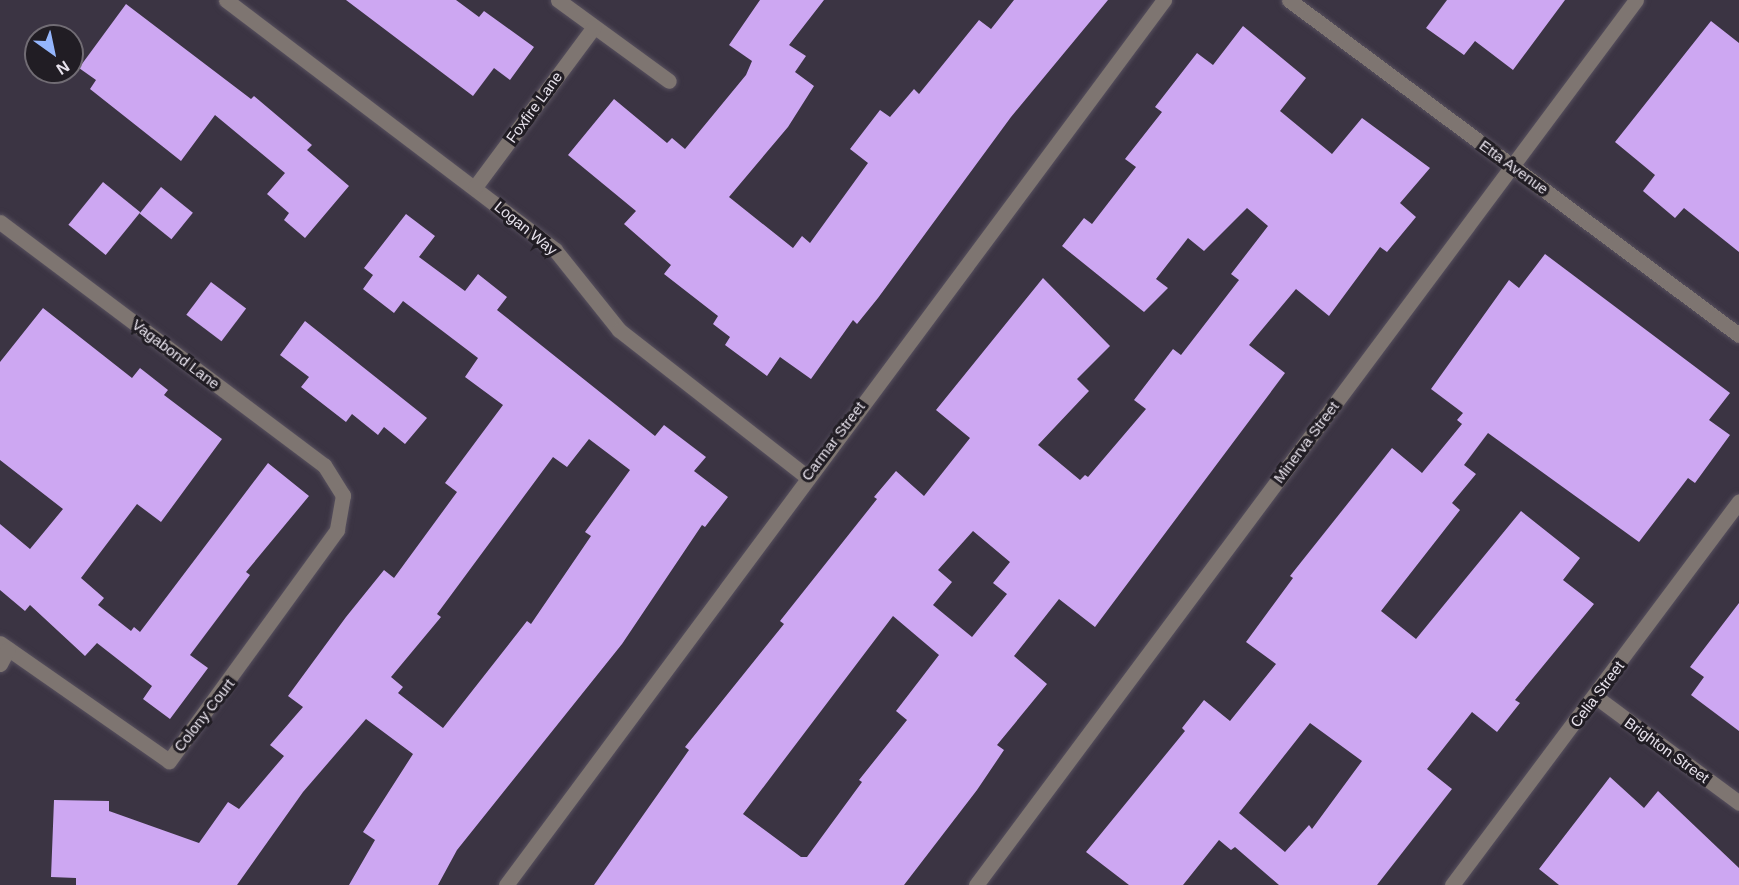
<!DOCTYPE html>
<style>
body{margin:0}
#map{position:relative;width:1739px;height:885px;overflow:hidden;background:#3b3443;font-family:Arial,sans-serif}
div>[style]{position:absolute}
.building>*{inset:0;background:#cda7f2;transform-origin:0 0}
.roads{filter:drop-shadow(0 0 2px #57505e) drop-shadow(0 0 2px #57505e)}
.minor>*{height:15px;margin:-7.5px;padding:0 7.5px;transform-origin:7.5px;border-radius:7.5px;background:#7e7571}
span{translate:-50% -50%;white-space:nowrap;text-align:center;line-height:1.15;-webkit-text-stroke:6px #211d24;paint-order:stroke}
.street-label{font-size:15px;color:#e8e3ed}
.north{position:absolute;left:24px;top:24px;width:60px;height:60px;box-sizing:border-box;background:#211d24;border:2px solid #716c74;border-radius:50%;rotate:147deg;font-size:16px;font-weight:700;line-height:24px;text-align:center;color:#e8e3ed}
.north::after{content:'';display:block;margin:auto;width:21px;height:27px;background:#95b6fd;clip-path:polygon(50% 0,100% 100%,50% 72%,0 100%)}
</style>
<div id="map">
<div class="building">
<div style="clip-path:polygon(346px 0,456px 0,479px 17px,484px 11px,534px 47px,510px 80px,494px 68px,473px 96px)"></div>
<div style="clip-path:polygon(760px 0,824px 0,789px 45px,806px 56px,795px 72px,814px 86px,788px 127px,729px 197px,793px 248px,802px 236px,810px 243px,868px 163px,850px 149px,880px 110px,890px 117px,914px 89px,919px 94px,979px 20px,991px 29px,1014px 0,1108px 0,1011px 117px,878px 298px,857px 324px,853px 320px,811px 379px,780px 357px,767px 376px,725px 345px,730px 337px,713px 324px,718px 316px,664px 274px,671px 265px,624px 224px,636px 211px,568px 155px,614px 99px,667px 143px,672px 138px,685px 149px,746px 75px,752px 61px,729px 45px)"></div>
<div style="clip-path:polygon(1447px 0,1565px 0,1513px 70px,1475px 41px,1464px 55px,1426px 28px)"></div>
<div style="clip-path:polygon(126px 4px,251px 99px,254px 96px,312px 145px,307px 150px,349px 186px,305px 238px,284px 220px,289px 213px,267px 194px,285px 173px,215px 115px,181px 161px,90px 89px,96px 80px,79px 68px)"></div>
<div style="clip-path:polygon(1711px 21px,1739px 43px,1739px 252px,1684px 208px,1675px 218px,1643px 191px,1655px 175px,1615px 142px)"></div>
<div style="clip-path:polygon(evenodd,1243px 26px,1306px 78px,1280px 111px,1332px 154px,1362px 118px,1430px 168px,1400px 203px,1416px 217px,1387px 252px,1380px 247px,1329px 316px,1296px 289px,1249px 345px,1285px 373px,1095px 627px,1059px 599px,1014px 656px,1047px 684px,997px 745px,1004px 750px,977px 790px,904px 885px,594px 885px,689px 750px,685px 747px,784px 624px,780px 621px,877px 499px,874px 497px,896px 471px,924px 496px,970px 438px,936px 410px,1043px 278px,1110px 346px,1077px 379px,1089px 391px,1038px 445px,1080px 480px,1085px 475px,1088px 477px,1146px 409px,1134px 400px,1173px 349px,1181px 355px,1239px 280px,1231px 274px,1268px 226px,1247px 208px,1204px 251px,1188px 238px,1156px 279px,1168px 288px,1144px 312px,1062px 246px,1084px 218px,1092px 224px,1136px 167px,1125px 159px,1162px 112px,1155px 107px,1197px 53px,1213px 65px,1243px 26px,973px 531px,1010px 562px,993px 583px,1007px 594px,972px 637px,933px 605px,952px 582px,938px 570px,973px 531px,1243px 26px,893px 616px,939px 655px,896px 711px,907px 720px,859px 780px,862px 782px,807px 857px,801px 857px,743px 814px,893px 616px)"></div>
<div style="left:103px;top:182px;width:48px;height:55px;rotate:39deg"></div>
<div style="left:161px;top:187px;width:41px;height:34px;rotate:39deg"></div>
<div style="clip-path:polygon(evenodd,406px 214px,435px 236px,419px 257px,465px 291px,478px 274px,507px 297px,497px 310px,655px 436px,664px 425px,706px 457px,694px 471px,728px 497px,705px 527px,702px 525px,622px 644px,457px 850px,438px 885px,349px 885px,375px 840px,363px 832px,413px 754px,366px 719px,303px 792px,237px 885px,76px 885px,76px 878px,51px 877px,54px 800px,109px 801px,109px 811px,199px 843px,228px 802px,239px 809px,284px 756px,270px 745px,303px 707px,288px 696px,346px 617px,384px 570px,394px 578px,457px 492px,445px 483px,503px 405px,465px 377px,478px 358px,403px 301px,394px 313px,363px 289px,373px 275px,364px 268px,406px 214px,589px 439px,630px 470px,585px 532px,591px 536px,531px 624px,527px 621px,443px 728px,398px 693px,403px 687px,391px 677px,441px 617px,437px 614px,553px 457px,567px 467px,589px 439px)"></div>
<div style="clip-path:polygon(evenodd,1545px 254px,1730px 393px,1709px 420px,1730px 435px,1695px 483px,1688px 478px,1639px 542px,1488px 433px,1464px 465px,1476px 474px,1452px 503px,1460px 510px,1381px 611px,1416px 639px,1521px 511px,1580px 558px,1563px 580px,1594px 604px,1515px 700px,1520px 703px,1497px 732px,1472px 712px,1427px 769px,1452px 789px,1377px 885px,1279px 885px,1235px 847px,1231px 850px,1219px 840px,1183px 885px,1129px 885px,1086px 852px,1185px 731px,1182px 728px,1204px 700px,1230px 721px,1276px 664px,1246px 642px,1293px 578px,1290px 576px,1392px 448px,1422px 473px,1462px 424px,1457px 420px,1463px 413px,1431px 389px,1509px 280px,1519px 288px,1545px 254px,1310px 723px,1362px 761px,1312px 829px,1309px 825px,1285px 852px,1239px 813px,1310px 723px)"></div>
<div style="left:211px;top:282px;width:44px;height:41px;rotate:37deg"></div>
<div style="clip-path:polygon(43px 308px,132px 378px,140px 368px,168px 390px,164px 395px,222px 439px,161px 522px,137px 504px,81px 578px,104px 598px,98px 605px,131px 631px,134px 627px,140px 632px,268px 463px,309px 496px,246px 572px,250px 575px,190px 655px,208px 668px,170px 719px,143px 699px,152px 686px,97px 643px,85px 656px,30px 605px,25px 611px,0 590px,0 524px,30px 549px,63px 509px,0 460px,0 362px)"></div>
<div style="clip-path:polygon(305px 321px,427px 418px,405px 444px,384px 427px,378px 435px,352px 414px,346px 422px,301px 387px,309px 377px,280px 355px)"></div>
<div style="clip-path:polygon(1739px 603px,1739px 731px,1691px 695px,1704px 677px,1690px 667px)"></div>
<div style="clip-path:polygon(1610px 777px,1644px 808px,1658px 791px,1739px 868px,1739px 885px,1559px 885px,1539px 869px)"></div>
</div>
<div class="roads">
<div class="minor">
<div style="left:226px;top:0;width:413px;rotate:37.2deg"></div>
<div style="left:555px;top:250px;width:102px;rotate:51.3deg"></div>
<div style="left:619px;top:330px;width:239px;rotate:38deg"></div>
<div style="left:558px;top:0;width:137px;rotate:36.1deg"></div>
<div style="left:1289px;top:0;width:561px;rotate:36.67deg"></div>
<div style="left:475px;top:187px;width:199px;rotate:-53.4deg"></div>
<div style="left:0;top:222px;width:405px;rotate:36.9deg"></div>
<div style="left:324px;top:465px;width:36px;rotate:58deg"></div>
<div style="left:343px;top:495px;width:36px;rotate:100deg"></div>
<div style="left:337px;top:530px;width:286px;rotate:126deg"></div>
<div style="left:169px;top:761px;width:206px;rotate:-145.1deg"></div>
<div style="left:0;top:664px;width:17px;rotate:-62deg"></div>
<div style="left:1596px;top:697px;width:178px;rotate:36.5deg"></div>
<div style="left:506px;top:885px;width:1103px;rotate:-53.37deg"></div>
<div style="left:976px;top:885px;width:1104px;rotate:-53.29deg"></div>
<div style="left:1452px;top:885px;width:479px;rotate:-53.2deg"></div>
</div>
</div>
<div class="street-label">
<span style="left:534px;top:107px;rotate:-54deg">Foxfire Lane</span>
<span style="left:1514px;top:167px;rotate:36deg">Etta Avenue</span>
<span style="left:526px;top:228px;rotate:39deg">Logan Way</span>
<span style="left:176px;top:354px;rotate:37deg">Vagabond Lane</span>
<span style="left:833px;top:441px;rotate:-53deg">Carmar Street</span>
<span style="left:1306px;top:442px;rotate:-53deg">Minerva Street</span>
<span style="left:1597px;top:694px;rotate:-53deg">Celia Street</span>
<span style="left:204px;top:715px;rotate:-52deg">Colony Court</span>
<span style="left:1667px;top:750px;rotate:36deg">Brighton Street</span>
</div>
<div class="north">N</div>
</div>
